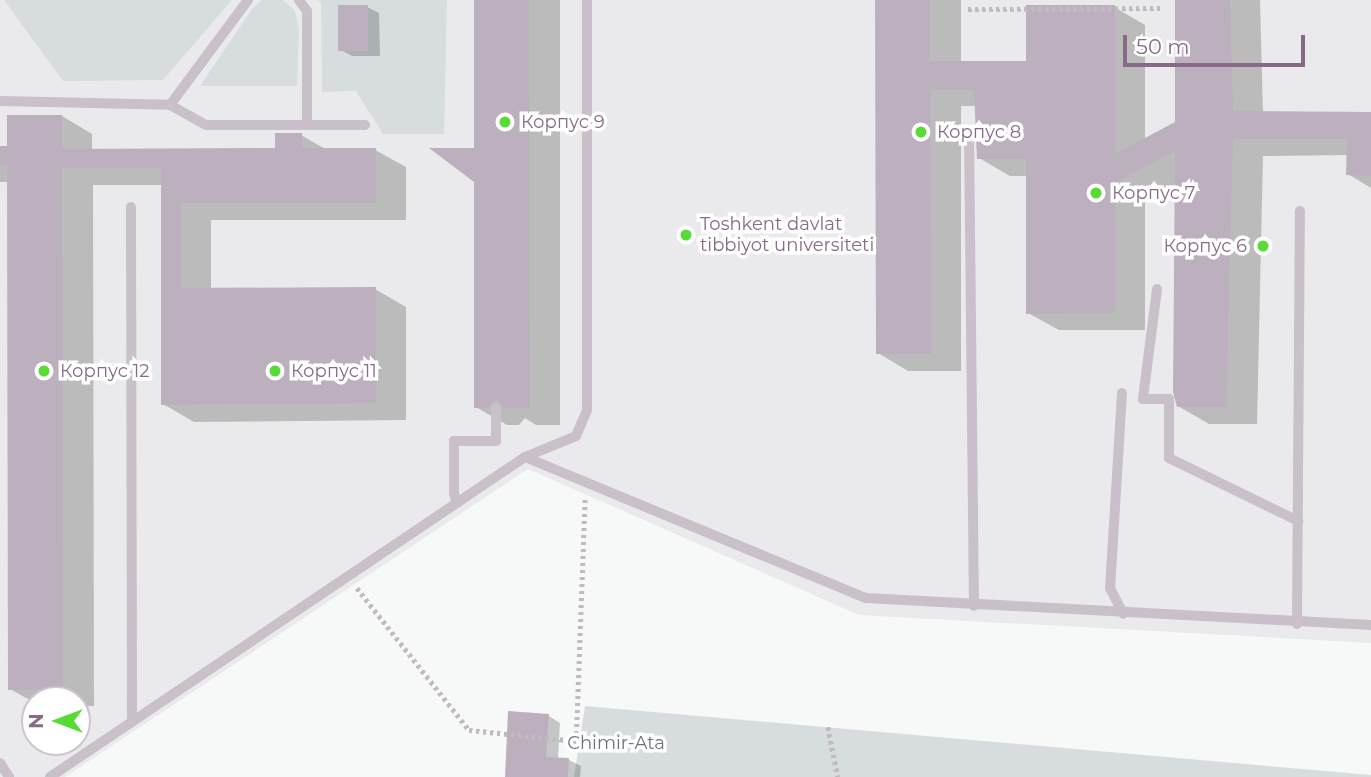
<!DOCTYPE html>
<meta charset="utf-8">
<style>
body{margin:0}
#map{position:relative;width:1371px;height:777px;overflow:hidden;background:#f7f9f9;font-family:Montserrat,sans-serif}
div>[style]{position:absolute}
.built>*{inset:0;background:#eaeaec}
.green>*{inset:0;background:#d7ddde}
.shadow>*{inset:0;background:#0003}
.building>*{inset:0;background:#bcb0be;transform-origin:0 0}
.path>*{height:4.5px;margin-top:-2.25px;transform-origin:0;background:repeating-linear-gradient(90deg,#c1bbc1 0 3.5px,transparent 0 7px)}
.lane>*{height:10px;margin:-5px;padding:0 5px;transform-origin:5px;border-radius:5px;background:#c9c0c9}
.dots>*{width:19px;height:19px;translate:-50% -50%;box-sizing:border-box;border:4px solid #fff;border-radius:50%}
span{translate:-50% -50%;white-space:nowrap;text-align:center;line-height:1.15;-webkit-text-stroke:7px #fff;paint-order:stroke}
.poi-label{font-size:18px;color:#876a87}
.left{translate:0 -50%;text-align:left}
.right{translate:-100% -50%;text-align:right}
.park-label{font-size:18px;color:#69767e}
.north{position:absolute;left:21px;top:686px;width:70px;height:70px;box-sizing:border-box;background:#fff;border:2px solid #cfc3cf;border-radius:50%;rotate:270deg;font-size:19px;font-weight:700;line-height:28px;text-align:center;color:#876a87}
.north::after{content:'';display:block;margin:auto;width:24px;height:32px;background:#58db36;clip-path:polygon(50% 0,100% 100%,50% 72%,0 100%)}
.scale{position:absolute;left:1123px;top:35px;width:182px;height:32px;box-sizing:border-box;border:4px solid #876a87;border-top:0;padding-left:9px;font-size:21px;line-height:24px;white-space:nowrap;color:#876a87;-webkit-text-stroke:5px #fff;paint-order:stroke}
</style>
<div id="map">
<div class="built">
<div style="clip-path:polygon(evenodd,0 0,1371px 0,1371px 643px,859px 615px,528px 469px,65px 777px,0 777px,0 0,35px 700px,77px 700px,77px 742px,35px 742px,35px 700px)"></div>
</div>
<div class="green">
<div style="clip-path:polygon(4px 0,232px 0,163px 80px,63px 81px)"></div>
<div style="clip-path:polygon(262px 0,283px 0,295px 11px,299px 30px,297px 86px,200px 86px,252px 9px)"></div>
<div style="clip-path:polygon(318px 0,447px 0,444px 134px,383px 134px,356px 91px,322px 92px,321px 4px)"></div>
<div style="clip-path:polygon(585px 706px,1371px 775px,1371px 777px,574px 777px)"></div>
</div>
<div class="shadow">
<div style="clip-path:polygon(476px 0,560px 0,560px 425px,536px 425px,525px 418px,519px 425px,507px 425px,476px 407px)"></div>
<div style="clip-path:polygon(877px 0,961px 0,961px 63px,1028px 63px,1114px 7px,1145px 25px,1145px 140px,1176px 123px,1177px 0,1260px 0,1263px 113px,1371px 114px,1371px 188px,1348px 174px,1348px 155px,1263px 156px,1257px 424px,1209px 424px,1178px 406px,1176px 184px,1145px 200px,1145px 330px,1059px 330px,1028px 313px,1028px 176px,1010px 176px,979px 158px,977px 106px,961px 106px,961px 371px,908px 371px,878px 353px)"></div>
<div style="clip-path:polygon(367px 7px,379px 13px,380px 56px,352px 56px,341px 50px)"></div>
<div style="clip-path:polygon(62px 116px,92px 134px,92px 150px,277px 150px,301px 135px,327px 150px,375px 150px,406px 167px,406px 220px,211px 220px,211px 289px,375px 289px,406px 307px,406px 420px,194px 422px,163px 404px,163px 185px,93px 185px,94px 706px,77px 706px,77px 700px,35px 700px,35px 703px,10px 689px,8px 182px,0 182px,0 148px,8px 148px)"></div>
<div style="clip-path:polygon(549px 716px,560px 723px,558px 759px,569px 760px,581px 766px,580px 777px,506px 777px)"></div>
</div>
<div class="building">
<div style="clip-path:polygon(474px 0,529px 0,530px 408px,504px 408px,497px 400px,492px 402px,488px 408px,474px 408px,474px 182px,429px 148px,474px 148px)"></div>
<div style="clip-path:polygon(875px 0,930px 0,930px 61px,1026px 61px,1026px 5px,1115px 5px,1115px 154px,1175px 122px,1175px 0,1230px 0,1233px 111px,1371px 112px,1371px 176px,1346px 175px,1347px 139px,1233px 139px,1226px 407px,1177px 407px,1173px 392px,1175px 151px,1115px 183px,1115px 313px,1026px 314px,1026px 159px,977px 159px,974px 90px,930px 90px,931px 354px,876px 354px)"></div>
<div style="left:338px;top:5px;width:30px;height:46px"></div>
<div style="clip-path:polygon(7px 115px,62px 115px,62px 149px,275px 148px,275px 133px,302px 133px,302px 148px,376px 148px,376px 203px,181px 203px,181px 288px,376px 287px,376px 403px,161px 405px,161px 168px,62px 168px,63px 689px,8px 690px,7px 165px,0 165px,0 146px,7px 146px)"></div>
<div style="clip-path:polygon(508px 711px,549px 714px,546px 757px,569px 758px,568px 777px,505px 777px)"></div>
</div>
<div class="path">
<div style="left:968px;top:9px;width:192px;rotate:-0.3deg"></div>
<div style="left:357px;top:588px;width:181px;rotate:51.7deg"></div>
<div style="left:469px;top:730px;width:108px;rotate:5.9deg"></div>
<div style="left:576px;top:741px;width:242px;rotate:-87.9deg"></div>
<div style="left:828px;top:727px;width:51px;rotate:78.7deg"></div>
</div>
<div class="lane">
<div style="left:299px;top:0;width:14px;rotate:54deg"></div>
<div style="left:307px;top:11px;width:114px;rotate:90deg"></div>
<div style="left:0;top:101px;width:170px;rotate:1.3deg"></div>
<div style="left:170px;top:105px;width:41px;rotate:29.1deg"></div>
<div style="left:206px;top:125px;width:159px"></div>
<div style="left:170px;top:105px;width:131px;rotate:-53.4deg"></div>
<div style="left:969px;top:132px;width:474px;rotate:89.4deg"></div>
<div style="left:131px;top:207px;width:515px;rotate:89.89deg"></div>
<div style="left:1157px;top:289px;width:111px;rotate:97.3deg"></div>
<div style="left:1143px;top:399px;width:26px"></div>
<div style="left:1169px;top:399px;width:59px;rotate:90deg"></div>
<div style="left:1169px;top:458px;width:144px;rotate:26deg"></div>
<div style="left:1122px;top:393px;width:195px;rotate:93.5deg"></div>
<div style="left:1110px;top:588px;width:29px;rotate:63deg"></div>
<div style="left:525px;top:457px;width:369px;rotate:22.5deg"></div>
<div style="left:866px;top:598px;width:506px;rotate:3.06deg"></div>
<div style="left:457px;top:503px;width:10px;rotate:-107deg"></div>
<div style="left:454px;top:493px;width:52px;rotate:-90deg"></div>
<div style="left:454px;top:441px;width:42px"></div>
<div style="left:496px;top:441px;width:33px;rotate:-90deg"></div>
<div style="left:1297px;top:624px;width:413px;rotate:-89.6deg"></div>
<div style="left:0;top:763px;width:17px;rotate:57deg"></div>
<div style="left:50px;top:777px;width:573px;rotate:-33.97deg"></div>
<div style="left:525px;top:457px;width:55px;rotate:-22.4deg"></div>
<div style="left:576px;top:436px;width:28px;rotate:-67deg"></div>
<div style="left:587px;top:410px;width:410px;rotate:-90deg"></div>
</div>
<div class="dots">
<div style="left:505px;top:122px;background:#58db36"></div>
<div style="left:921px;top:132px;background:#58db36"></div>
<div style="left:1096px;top:193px;background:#58db36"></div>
<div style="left:686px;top:235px;background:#58db36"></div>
<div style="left:1263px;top:246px;background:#58db36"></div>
<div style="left:44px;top:371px;background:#58db36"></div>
<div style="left:275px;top:371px;background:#58db36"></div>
</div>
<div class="poi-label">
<span class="left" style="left:521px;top:122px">Корпус 9</span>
<span class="left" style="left:937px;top:132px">Корпус 8</span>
<span class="left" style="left:1112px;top:193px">Корпус 7</span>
<span class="left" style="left:700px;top:235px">Toshkent davlat<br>tibbiyot universiteti</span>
<span class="right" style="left:1247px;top:246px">Корпус 6</span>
<span class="left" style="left:60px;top:371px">Корпус 12</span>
<span class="left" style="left:291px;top:371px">Корпус 11</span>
</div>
<div class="park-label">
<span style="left:616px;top:743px">Chimir-Ata</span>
</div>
<div class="north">N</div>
<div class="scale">50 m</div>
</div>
